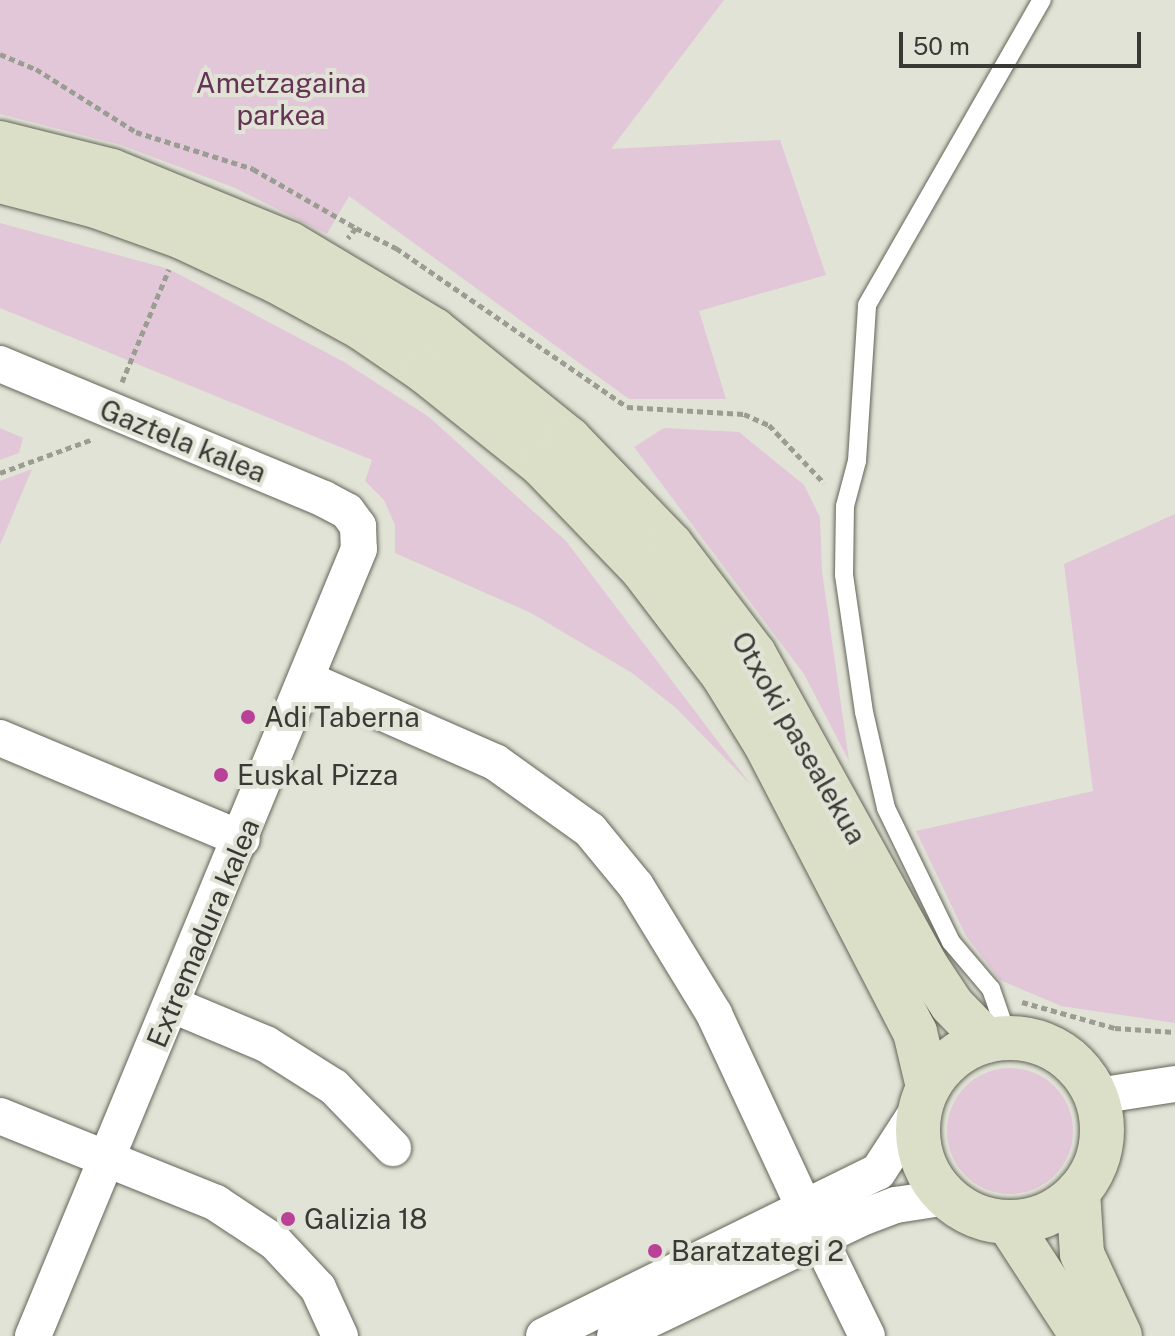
<!DOCTYPE html>
<style>
body{margin:0}
#map{position:relative;width:1175px;height:1336px;overflow:hidden;background:#e1e3d6;font-family:"Public Sans",sans-serif}
div>[style]{position:absolute}
.green>*{inset:0;background:#e2c7d8}
.round{border-radius:50%}
.path>*{height:5px;margin-top:-2.5px;transform-origin:0;background:repeating-linear-gradient(90deg,#9b9d93 0 6px,transparent 0 10px)}
.roads{filter:drop-shadow(0 0 2px #646559) drop-shadow(0 0 2px #646559)}
.lane>*{height:18px;margin:-9px;padding:0 9px;transform-origin:9px;border-radius:9px;background:#fff}
.street>*{height:36px;margin:-18px;padding:0 18px;transform-origin:18px;border-radius:18px;background:#fff}
.secondary>*{height:44px;margin:-22px;padding:0 22px;transform-origin:22px;border-radius:22px;background:#dcdfc8}
.secondary>.ring{margin:-22px;padding:0;box-sizing:content-box;background:none;border:44px solid #dcdfc8;border-radius:50%}
.dots>*{width:22px;height:22px;translate:-50% -50%;box-sizing:border-box;border:4px solid #e1e3d6;border-radius:50%}
span{translate:-50% -50%;white-space:nowrap;text-align:center;line-height:1.15;-webkit-text-stroke:8px #e1e3d6;paint-order:stroke}
.park-label{font-size:28px;color:#663256}
.street-label{font-size:28px;color:#393a35}
.poi-label{font-size:28px;color:#393a35}
.left{translate:0 -50%;text-align:left}
.scale{position:absolute;left:899px;top:32px;width:242px;height:36px;box-sizing:border-box;border:4px solid #393a35;border-top:0;padding-left:10px;font-size:24px;line-height:28px;white-space:nowrap;color:#393a35;-webkit-text-stroke:6px #e1e3d6;paint-order:stroke}
</style>
<div id="map">
<div class="green">
<div style="clip-path:polygon(0 0,724px 0,611px 149px,780px 140px,826px 275px,699px 311px,726px 399px,629px 399px,349px 196px,327px 234px,235px 188px,121px 145px,0 114px)"></div>
<div style="clip-path:polygon(0 223px,169px 269px,344px 362px,429px 417px,566px 541px,751px 785px,676px 708px,632px 673px,531px 613px,395px 553px,395px 525px,384px 500px,365px 481px,372px 460px,0 308px)"></div>
<div style="clip-path:polygon(0 428px,23px 438px,19px 453px,0 460px)"></div>
<div style="clip-path:polygon(664px 428px,739px 432px,804px 485px,820px 517px,822px 571px,849px 761px,804px 674px,634px 447px)"></div>
<div style="clip-path:polygon(32px 469px,0 545px,0 481px)"></div>
<div style="clip-path:polygon(1175px 514px,1175px 1023px,1061px 1006px,1000px 980px,966px 936px,916px 831px,1093px 791px,1064px 564px)"></div>
<div class="round" style="left:947px;top:1068px;width:126px;height:126px"></div>
</div>
<div class="path">
<div style="left:0;top:54px;width:39px;rotate:23deg"></div>
<div style="left:36px;top:69px;width:118px;rotate:32.2deg"></div>
<div style="left:136px;top:132px;width:123px;rotate:17.5deg"></div>
<div style="left:253px;top:169px;width:119px;rotate:29.8deg"></div>
<div style="left:356px;top:228px;width:13px;rotate:129deg"></div>
<div style="left:356px;top:228px;width:45px;rotate:26.6deg"></div>
<div style="left:396px;top:248px;width:280px;rotate:34.5deg"></div>
<div style="left:627px;top:407px;width:117px;rotate:3.4deg"></div>
<div style="left:744px;top:414px;width:27px;rotate:24deg"></div>
<div style="left:769px;top:425px;width:80px;rotate:46.5deg"></div>
<div style="left:122px;top:382px;width:122px;rotate:-67.4deg"></div>
<div style="left:0;top:473px;width:99px;rotate:-20.1deg"></div>
<div style="left:1022px;top:1002px;width:97px;rotate:15.6deg"></div>
<div style="left:1115px;top:1028px;width:60px;rotate:3.8deg"></div>
</div>
<div class="roads">
<div class="lane">
<div style="left:1008px;top:1038px;width:52px;rotate:-109.1deg"></div>
<div style="left:991px;top:989px;width:62px;rotate:-130.4deg"></div>
<div style="left:951px;top:942px;width:149px;rotate:-115.9deg"></div>
<div style="left:886px;top:808px;width:98px;rotate:-102.9deg"></div>
<div style="left:864px;top:712px;width:138px;rotate:-98.3deg"></div>
<div style="left:844px;top:575px;width:69px;rotate:-89.2deg"></div>
<div style="left:845px;top:506px;width:47px;rotate:-75.1deg"></div>
<div style="left:857px;top:461px;width:156px;rotate:-86.3deg"></div>
<div style="left:867px;top:305px;width:352px;rotate:-60.2deg"></div>
</div>
<div class="street">
<div style="left:0;top:364px;width:351px;rotate:22.6deg"></div>
<div style="left:324px;top:499px;width:26px;rotate:28deg"></div>
<div style="left:347px;top:511px;width:19px;rotate:54deg"></div>
<div style="left:358px;top:526px;width:23px;rotate:88deg"></div>
<div style="left:359px;top:549px;width:852px;rotate:112.5deg"></div>
<div style="left:308px;top:680px;width:204px;rotate:23.7deg"></div>
<div style="left:495px;top:762px;width:117px;rotate:35.6deg"></div>
<div style="left:590px;top:830px;width:72px;rotate:50.6deg"></div>
<div style="left:636px;top:886px;width:150px;rotate:58.6deg"></div>
<div style="left:714px;top:1014px;width:215px;rotate:65deg"></div>
<div style="left:0;top:738px;width:262px;rotate:22.7deg"></div>
<div style="left:173px;top:1005px;width:101px;rotate:22.8deg"></div>
<div style="left:266px;top:1044px;width:80px;rotate:32.3deg"></div>
<div style="left:334px;top:1087px;width:85px;rotate:46deg"></div>
<div style="left:1097px;top:1096px;width:79px;rotate:-8.7deg"></div>
<div style="left:0;top:1116px;width:233px;rotate:21.9deg"></div>
<div style="left:216px;top:1203px;width:71px;rotate:33.5deg"></div>
<div style="left:275px;top:1242px;width:63px;rotate:46.9deg"></div>
<div style="left:318px;top:1288px;width:53px;rotate:65.4deg"></div>
<div style="left:819px;top:1238px;width:109px;rotate:63.9deg"></div>
<div style="left:544px;top:1336px;width:372px;rotate:-26.2deg"></div>
<div style="left:878px;top:1172px;width:77px;rotate:-57.1deg"></div>
<div style="left:615px;top:1336px;width:271px;rotate:-25.6deg"></div>
<div style="left:859px;top:1219px;width:40px;rotate:-21deg"></div>
<div style="left:896px;top:1205px;width:52px;rotate:-8.9deg"></div>
</div>
<div class="secondary">
<div style="left:0;top:143px;width:115px;rotate:14deg"></div>
<div style="left:112px;top:171px;width:192px;rotate:22.3deg"></div>
<div style="left:290px;top:244px;width:168px;rotate:30.8deg"></div>
<div style="left:434px;top:330px;width:174px;rotate:38.9deg"></div>
<div style="left:569px;top:439px;width:147px;rotate:46.1deg"></div>
<div style="left:671px;top:545px;width:137px;rotate:52.7deg"></div>
<div style="left:754px;top:654px;width:354px;rotate:61.1deg"></div>
<div style="left:925px;top:964px;width:49px;rotate:56.6deg"></div>
<div style="left:952px;top:1005px;width:50px;rotate:45.8deg"></div>
<div style="left:0;top:181px;width:99px;rotate:14.6deg"></div>
<div style="left:96px;top:206px;width:91px;rotate:19.8deg"></div>
<div style="left:182px;top:237px;width:104px;rotate:25.1deg"></div>
<div style="left:276px;top:281px;width:98px;rotate:28.7deg"></div>
<div style="left:362px;top:328px;width:78px;rotate:34.5deg"></div>
<div style="left:426px;top:372px;width:149px;rotate:38.7deg"></div>
<div style="left:542px;top:465px;width:144px;rotate:46.1deg"></div>
<div style="left:642px;top:569px;width:133px;rotate:52.6deg"></div>
<div style="left:723px;top:675px;width:80px;rotate:58.3deg"></div>
<div style="left:765px;top:743px;width:326px;rotate:62.6deg"></div>
<div style="left:915px;top:1032px;width:57px;rotate:76.7deg"></div>
<div class="ring" style="left:918px;top:1038px;width:140px;height:140px"></div>
<div style="left:1078px;top:1192px;width:62px;rotate:86.3deg"></div>
<div style="left:1082px;top:1254px;width:90px;rotate:65.1deg"></div>
<div style="left:1008px;top:1222px;width:136px;rotate:57deg"></div>
</div>
</div>
<div class="dots">
<div style="left:248px;top:717px;background:#b94298"></div>
<div style="left:221px;top:775px;background:#b94298"></div>
<div style="left:288px;top:1219px;background:#b94298"></div>
<div style="left:655px;top:1251px;background:#b94298"></div>
</div>
<div class="park-label">
<span style="left:281px;top:99px">Ametzagaina<br>parkea</span>
</div>
<div class="street-label">
<span style="left:183px;top:441px;rotate:22deg">Gaztela kalea</span>
<span style="left:799px;top:738px;rotate:60deg">Otxoki pasealekua</span>
<span style="left:203px;top:933px;rotate:-67deg">Extremadura kalea</span>
</div>
<div class="poi-label">
<span class="left" style="left:264px;top:717px">Adi Taberna</span>
<span class="left" style="left:237px;top:775px">Euskal Pizza</span>
<span class="left" style="left:304px;top:1219px">Galizia 18</span>
<span class="left" style="left:671px;top:1251px">Baratzategi 2</span>
</div>
<div class="scale">50 m</div>
</div>
